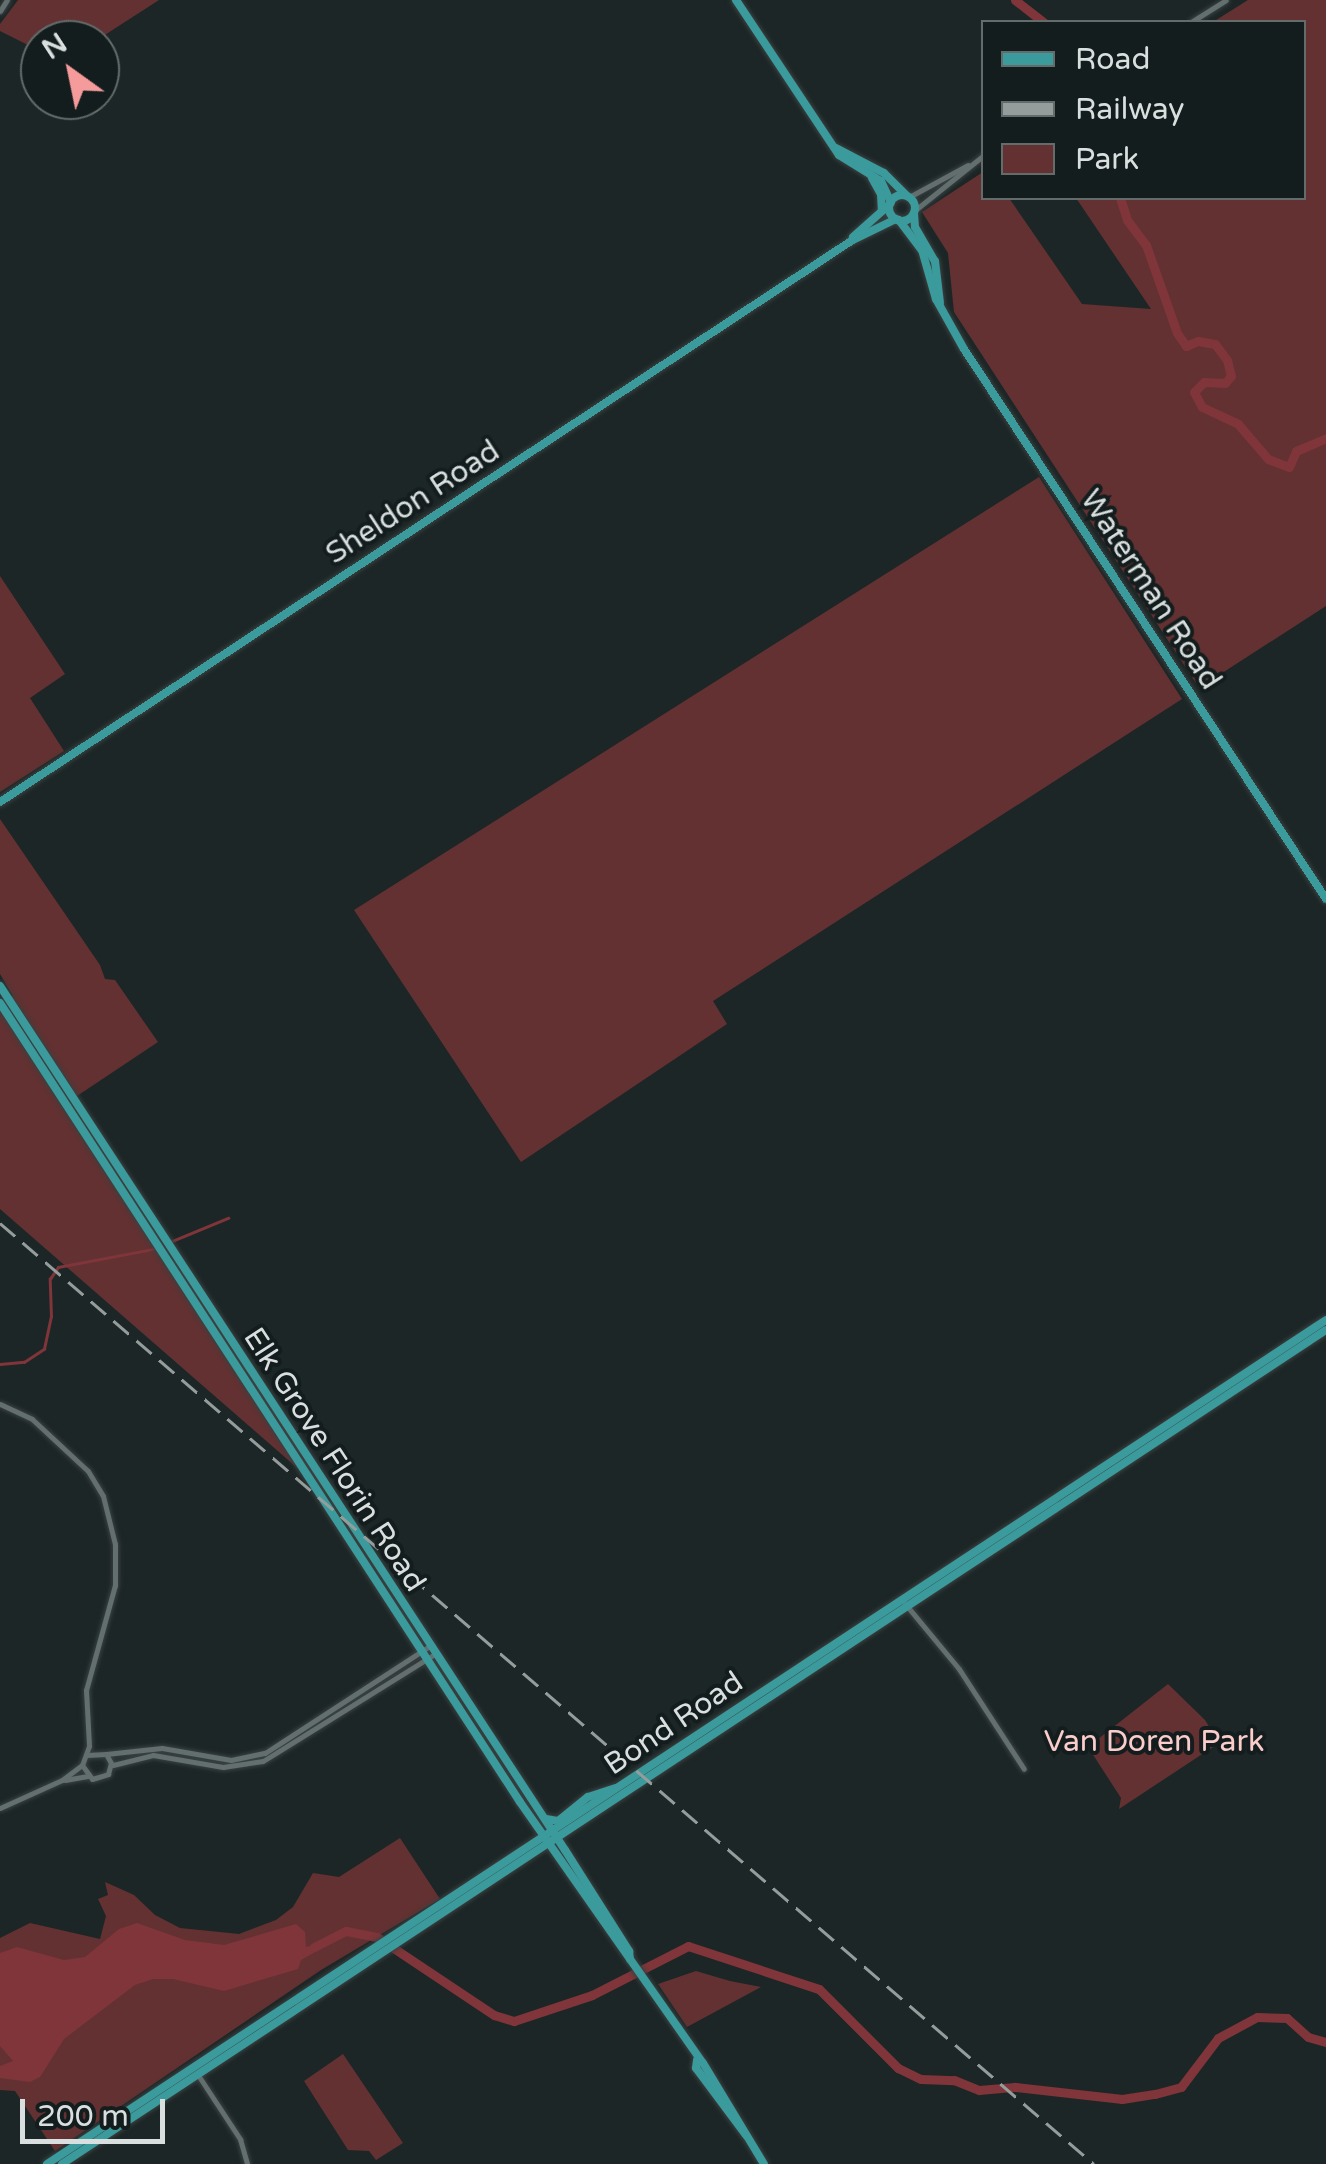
<!DOCTYPE html>
<style>
body{margin:0}
#map{position:relative;width:1326px;height:2164px;overflow:hidden;background:#1d2626;font-family:"Varela Round",sans-serif}
div>[style]{position:absolute}
.green>*{inset:0;background:#633132}
.water>*{inset:0;background:#7f3539}
.stream>*{height:2.5px;margin:-1.25px;padding:0 1.25px;transform-origin:1.25px;border-radius:1.25px;background:#7f3539}
.river>*{height:9px;margin:-4.5px;padding:0 4.5px;transform-origin:4.5px;border-radius:4.5px;background:#7f3539}
.roads{filter:drop-shadow(0 0 2px #394141) drop-shadow(0 0 2px #394141)}
.minor>*{height:5px;margin:-2.5px;padding:0 2.5px;transform-origin:2.5px;border-radius:2.5px;background:#636e6e}
.major>*{height:8px;margin:-4px;padding:0 4px;transform-origin:4px;border-radius:4px;background:#3b9a9c}
.major>.ring{margin:-4px;padding:0;box-sizing:content-box;background:none;border:8px solid #3b9a9c;border-radius:50%}
.rail>*{height:2.5px;margin-top:-1.25px;transform-origin:0;background:repeating-linear-gradient(90deg,#959c9c 0 20px,transparent 0 30px)}
span{translate:-50% -50%;white-space:nowrap;text-align:center;line-height:1.15;-webkit-text-stroke:8px #141d1d;paint-order:stroke}
.street-label{font-size:30px;color:#d9dfdf}
.park-label{font-size:30px;color:#facccb}
.legend{position:absolute;left:981px;top:20px;width:325px;height:180px;box-sizing:border-box;background:#141d1d;border:2px solid #636b6b;margin:0;padding:12px 18px;list-style:none;font-size:30px;color:#d9dfdf}
.legend li{display:flex;align-items:center;gap:20px;height:50px}
.legend b{width:50px;border:2px solid #636b6b}
.north{position:absolute;left:20px;top:20px;width:100px;height:100px;box-sizing:border-box;background:#141d1d;border:2px solid #636b6b;border-radius:50%;rotate:327deg;font-size:28px;font-weight:700;line-height:40px;text-align:center;color:#d9dfdf}
.north::after{content:'';display:block;margin:auto;width:35px;height:45px;background:#f59b9c;clip-path:polygon(50% 0,100% 100%,50% 72%,0 100%)}
.scale{position:absolute;left:20px;top:2099px;width:145px;height:45px;box-sizing:border-box;border:5px solid #d9dfdf;border-top:0;padding-left:12px;font-size:30px;line-height:35px;white-space:nowrap;color:#d9dfdf;-webkit-text-stroke:8px #141d1d;paint-order:stroke}
</style>
<div id="map">
<div class="green">
<div style="clip-path:polygon(18px 0,159px 0,97px 40px,67px 40px,61px 30px,55px 40px,40px 40px,40px 51px,0 31px,0 24px)"></div>
<div style="clip-path:polygon(1248px 0,1326px 0,1326px 606px,1199px 688px,954px 312px,948px 253px,922px 212px,983px 172px,984px 198px,1009px 198px,1082px 304px,1151px 309px,1076px 198px,1304px 198px,1304px 22px,1213px 22px)"></div>
<div style="clip-path:polygon(1039px 477px,1182px 699px,713px 1001px,727px 1024px,521px 1162px,354px 910px)"></div>
<div style="clip-path:polygon(0 576px,65px 674px,30px 698px,64px 751px,0 792px)"></div>
<div style="clip-path:polygon(0 819px,100px 965px,105px 979px,115px 980px,158px 1042px,74px 1098px,341px 1506px,0 1209px,0 1006px,13px 996px,0 974px)"></div>
<div style="clip-path:polygon(1168px 1684px,1205px 1720px,1219px 1743px,1119px 1809px,1121px 1798px,1088px 1747px)"></div>
<div style="clip-path:polygon(400px 1838px,440px 1899px,321px 1970px,55px 2151px,15px 2091px,0 2090px,0 1938px,30px 1923px,100px 1939px,106px 1916px,98px 1899px,108px 1895px,105px 1882px,134px 1895px,155px 1915px,180px 1928px,239px 1934px,276px 1920px,293px 1907px,313px 1873px,339px 1877px)"></div>
<div style="clip-path:polygon(696px 1971px,730px 1981px,761px 1987px,687px 2027px,658px 1984px)"></div>
<div style="clip-path:polygon(343px 2054px,403px 2143px,376px 2160px,369px 2151px,348px 2150px,304px 2081px)"></div>
</div>
<div class="water">
<div style="clip-path:polygon(137px 1923px,185px 1940px,224px 1945px,296px 1924px,305px 1932px,306px 1947px,323px 1943px,319px 1950px,301px 1960px,298px 1969px,224px 1991px,173px 1979px,153px 1979px,135px 1985px,64px 2039px,40px 2077px,30px 2082px,0 2078px,0 2066px,13px 2061px,0 2046px,0 1953px,17px 1947px,64px 1960px,85px 1957px,119px 1929px)"></div>
</div>
<div class="stream">
<div style="left:170px;top:1242px;width:63px;rotate:-22.5deg"></div>
<div style="left:0;top:1364px;width:24px;rotate:-5deg"></div>
<div style="left:24px;top:1362px;width:24px;rotate:-33deg"></div>
<div style="left:44px;top:1349px;width:33px;rotate:-78deg"></div>
<div style="left:51px;top:1317px;width:38px;rotate:-92deg"></div>
<div style="left:50px;top:1279px;width:14px;rotate:-56deg"></div>
<div style="left:58px;top:1267px;width:97px;rotate:-10.7deg"></div>
</div>
<div class="river">
<div style="left:1015px;top:0;width:36px;rotate:38deg"></div>
<div style="left:1120px;top:198px;width:23px;rotate:72deg"></div>
<div style="left:1127px;top:220px;width:31px;rotate:53deg"></div>
<div style="left:1146px;top:245px;width:93px;rotate:70.6deg"></div>
<div style="left:1177px;top:333px;width:16px;rotate:55deg"></div>
<div style="left:1186px;top:346px;width:13px;rotate:-23deg"></div>
<div style="left:1198px;top:341px;width:17px;rotate:10deg"></div>
<div style="left:1215px;top:344px;width:20px;rotate:53deg"></div>
<div style="left:1227px;top:360px;width:16px;rotate:76deg"></div>
<div style="left:1231px;top:376px;width:9px;rotate:131deg"></div>
<div style="left:1225px;top:383px;width:21px;rotate:-177deg"></div>
<div style="left:1204px;top:382px;width:14px;rotate:135deg"></div>
<div style="left:1194px;top:392px;width:17px;rotate:62deg"></div>
<div style="left:1202px;top:407px;width:40px;rotate:25deg"></div>
<div style="left:1238px;top:424px;width:46px;rotate:49.4deg"></div>
<div style="left:1268px;top:459px;width:22px;rotate:21deg"></div>
<div style="left:1289px;top:467px;width:17px;rotate:-66deg"></div>
<div style="left:1296px;top:451px;width:33px;rotate:-23deg"></div>
<div style="left:314px;top:1947px;width:36px;rotate:-27deg"></div>
<div style="left:346px;top:1931px;width:32px;rotate:11deg"></div>
<div style="left:377px;top:1937px;width:141px;rotate:33.7deg"></div>
<div style="left:494px;top:2015px;width:21px;rotate:17deg"></div>
<div style="left:514px;top:2021px;width:82px;rotate:-18.4deg"></div>
<div style="left:592px;top:1995px;width:108px;rotate:-27deg"></div>
<div style="left:688px;top:1946px;width:138px;rotate:18.2deg"></div>
<div style="left:819px;top:1989px;width:112px;rotate:45deg"></div>
<div style="left:898px;top:2068px;width:25px;rotate:26deg"></div>
<div style="left:921px;top:2079px;width:33px;rotate:2deg"></div>
<div style="left:954px;top:2080px;width:27px;rotate:22deg"></div>
<div style="left:979px;top:2090px;width:36px;rotate:-5deg"></div>
<div style="left:1015px;top:2087px;width:108px;rotate:6.4deg"></div>
<div style="left:1122px;top:2099px;width:33px;rotate:-9deg"></div>
<div style="left:1155px;top:2094px;width:27px;rotate:-15deg"></div>
<div style="left:1181px;top:2087px;width:61px;rotate:-52.9deg"></div>
<div style="left:1218px;top:2038px;width:44px;rotate:-28.3deg"></div>
<div style="left:1257px;top:2017px;width:30px;rotate:2deg"></div>
<div style="left:1287px;top:2018px;width:28px;rotate:42deg"></div>
<div style="left:1308px;top:2037px;width:19px;rotate:16deg"></div>
</div>
<div class="roads">
<div class="minor">
<div style="left:0;top:11px;width:13px;rotate:-58deg"></div>
<div style="left:1191px;top:22px;width:41px;rotate:-32.2deg"></div>
<div style="left:909px;top:197px;width:67px;rotate:-28.5deg"></div>
<div style="left:914px;top:211px;width:90px;rotate:-38.7deg"></div>
<div style="left:0;top:1404px;width:35px;rotate:25deg"></div>
<div style="left:32px;top:1419px;width:76px;rotate:42.9deg"></div>
<div style="left:88px;top:1471px;width:29px;rotate:59deg"></div>
<div style="left:103px;top:1496px;width:49px;rotate:76deg"></div>
<div style="left:115px;top:1544px;width:41px;rotate:90deg"></div>
<div style="left:115px;top:1585px;width:109px;rotate:105.4deg"></div>
<div style="left:86px;top:1690px;width:56px;rotate:86.9deg"></div>
<div style="left:89px;top:1746px;width:20px;rotate:110deg"></div>
<div style="left:82px;top:1765px;width:17px;rotate:54deg"></div>
<div style="left:92px;top:1779px;width:17px;rotate:-17deg"></div>
<div style="left:108px;top:1774px;width:11px;rotate:-75deg"></div>
<div style="left:111px;top:1763px;width:10px;rotate:-119deg"></div>
<div style="left:106px;top:1754px;width:19px;rotate:177deg"></div>
<div style="left:902px;top:1600px;width:89px;rotate:50.4deg"></div>
<div style="left:959px;top:1669px;width:119px;rotate:57deg"></div>
<div style="left:106px;top:1754px;width:56px;rotate:-6.1deg"></div>
<div style="left:162px;top:1748px;width:70px;rotate:9.9deg"></div>
<div style="left:231px;top:1760px;width:35px;rotate:-12deg"></div>
<div style="left:265px;top:1753px;width:197px;rotate:-33deg"></div>
<div style="left:113px;top:1765px;width:41px;rotate:-14deg"></div>
<div style="left:153px;top:1755px;width:71px;rotate:9.7deg"></div>
<div style="left:223px;top:1767px;width:40px;rotate:-8.5deg"></div>
<div style="left:263px;top:1761px;width:203px;rotate:-31.9deg"></div>
<div style="left:65px;top:1780px;width:23px;rotate:-10deg"></div>
<div style="left:0;top:1808px;width:68px;rotate:-24.3deg"></div>
<div style="left:62px;top:1780px;width:25px;rotate:-37deg"></div>
<div style="left:198px;top:2075px;width:77px;rotate:56.7deg"></div>
<div style="left:240px;top:2139px;width:26px;rotate:74deg"></div>
</div>
<div class="major">
<div style="left:736px;top:0;width:186px;rotate:56.4deg"></div>
<div style="left:839px;top:155px;width:49px;rotate:31.8deg"></div>
<div style="left:881px;top:181px;width:23px;rotate:65deg"></div>
<div style="left:836px;top:148px;width:54px;rotate:27.5deg"></div>
<div style="left:884px;top:173px;width:31px;rotate:45deg"></div>
<div style="left:872px;top:178px;width:18px;rotate:61deg"></div>
<div style="left:881px;top:194px;width:17px;rotate:87deg"></div>
<div class="ring" style="left:889px;top:195px;width:18px;height:18px"></div>
<div style="left:914px;top:213px;width:14px;rotate:86deg"></div>
<div style="left:915px;top:227px;width:39px;rotate:60deg"></div>
<div style="left:935px;top:261px;width:42px;rotate:83.2deg"></div>
<div style="left:899px;top:220px;width:38px;rotate:53deg"></div>
<div style="left:922px;top:250px;width:51px;rotate:74.1deg"></div>
<div style="left:936px;top:299px;width:57px;rotate:60.8deg"></div>
<div style="left:964px;top:349px;width:658px;rotate:56.65deg"></div>
<div style="left:853px;top:237px;width:50px;rotate:-41.7deg"></div>
<div style="left:0;top:802px;width:1019px;rotate:-33.39deg"></div>
<div style="left:851px;top:241px;width:50px;rotate:-26.1deg"></div>
<div style="left:0;top:986px;width:1032px;rotate:56.82deg"></div>
<div style="left:565px;top:1850px;width:120px;rotate:57.6deg"></div>
<div style="left:629px;top:1951px;width:8px;rotate:83deg"></div>
<div style="left:0;top:1003px;width:953px;rotate:56.94deg"></div>
<div style="left:520px;top:1802px;width:319px;rotate:55deg"></div>
<div style="left:703px;top:2063px;width:118px;rotate:58.9deg"></div>
<div style="left:546px;top:1819px;width:12px;rotate:9deg"></div>
<div style="left:558px;top:1821px;width:38px;rotate:-39deg"></div>
<div style="left:588px;top:1797px;width:29px;rotate:-18deg"></div>
<div style="left:697px;top:2060px;width:8px;rotate:97deg"></div>
<div style="left:696px;top:2068px;width:84px;rotate:53.3deg"></div>
<div style="left:47px;top:2164px;width:1532px;rotate:-33.42deg"></div>
<div style="left:62px;top:2164px;width:1514px;rotate:-33.42deg"></div>
</div>
</div>
<div class="rail">
<div style="left:0;top:1223px;width:1443px;rotate:40.7deg"></div>
</div>
<div class="street-label">
<span style="left:413px;top:503px;rotate:-33deg">Sheldon Road</span>
<span style="left:1150px;top:590px;rotate:57deg">Waterman Road</span>
<span style="left:334px;top:1460px;rotate:57deg">Elk Grove Florin Road</span>
<span style="left:674px;top:1724px;rotate:-34deg">Bond Road</span>
</div>
<div class="park-label">
<span style="left:1154px;top:1742px">Van Doren Park</span>
</div>
<ul class="legend">
<li><b style="height:12px;background:#3b9a9c"></b>Road</li>
<li><b style="height:12px;background:#959c9c"></b>Railway</li>
<li><b style="height:28px;background:#633132"></b>Park</li>
</ul>
<div class="north">N</div>
<div class="scale">200 m</div>
</div>
